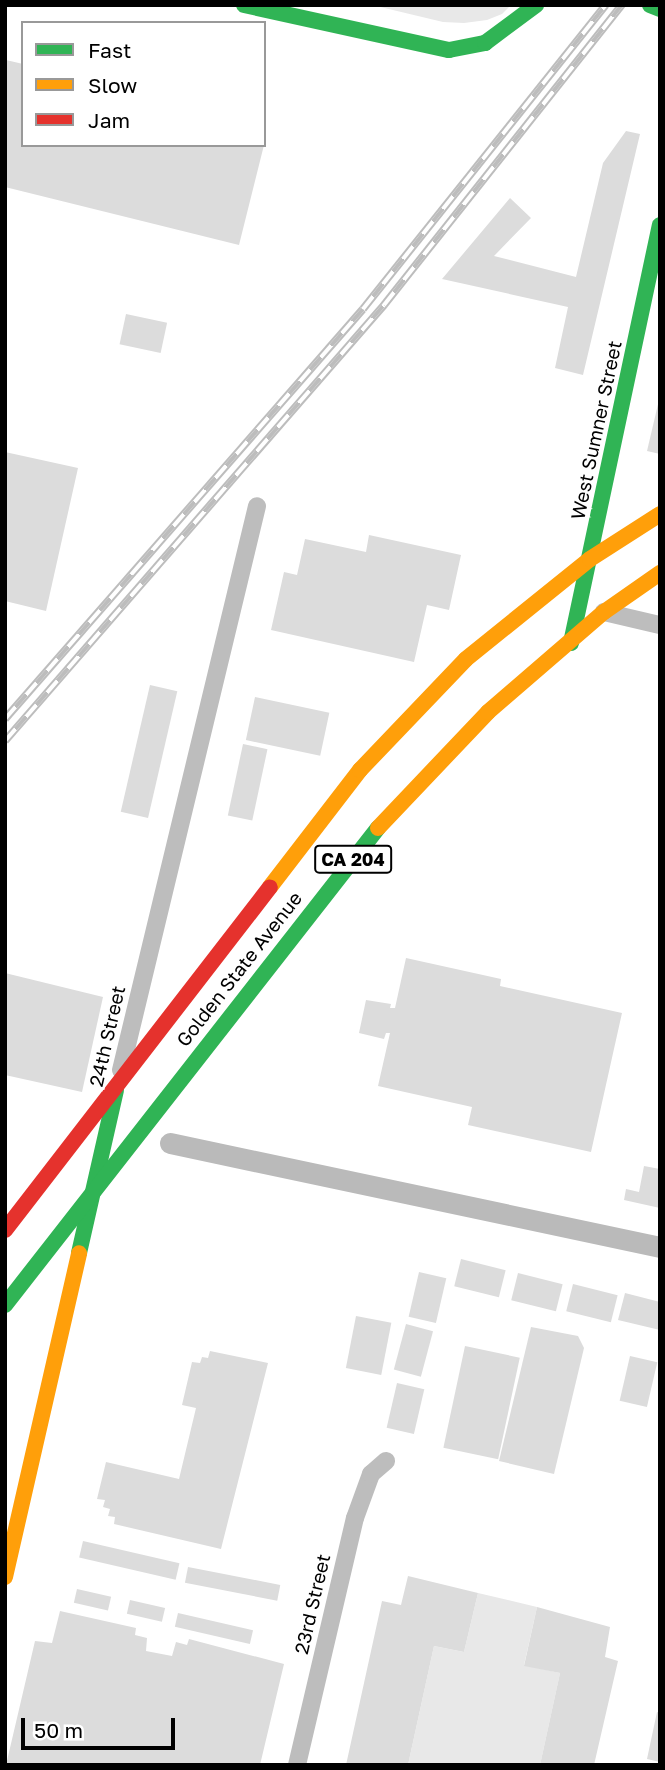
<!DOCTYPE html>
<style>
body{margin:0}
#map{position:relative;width:665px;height:1770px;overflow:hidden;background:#fff;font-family:"Golos Text",sans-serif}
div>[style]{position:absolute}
.green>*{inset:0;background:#e8e8e8}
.canal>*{height:21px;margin:-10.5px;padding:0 10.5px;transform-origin:10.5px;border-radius:10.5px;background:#bababa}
.building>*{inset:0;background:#dcdcdc;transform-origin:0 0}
.street>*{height:18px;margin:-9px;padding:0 9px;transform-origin:9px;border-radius:9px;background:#bdbdbd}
.fast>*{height:16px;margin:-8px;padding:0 8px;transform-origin:8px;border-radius:8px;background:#30b455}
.slow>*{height:16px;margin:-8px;padding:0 8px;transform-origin:8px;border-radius:8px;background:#ff9f0a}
.jam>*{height:16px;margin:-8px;padding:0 8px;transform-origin:8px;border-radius:8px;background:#e5322d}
.rail>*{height:8px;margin-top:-4px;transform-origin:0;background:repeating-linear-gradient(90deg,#fff 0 16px,#bdbdbd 0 32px);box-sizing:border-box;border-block:2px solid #bdbdbd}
span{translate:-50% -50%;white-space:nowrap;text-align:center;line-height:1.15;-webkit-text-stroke:5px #fff;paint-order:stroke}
.shield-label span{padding:2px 5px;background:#fff;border:2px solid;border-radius:5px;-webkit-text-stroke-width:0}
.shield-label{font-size:18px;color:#000;font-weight:700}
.street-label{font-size:19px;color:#000}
.frame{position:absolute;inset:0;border:7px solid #000;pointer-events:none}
.legend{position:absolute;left:21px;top:21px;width:245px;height:126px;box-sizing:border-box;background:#fff;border:2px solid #999;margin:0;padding:9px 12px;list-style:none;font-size:21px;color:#000}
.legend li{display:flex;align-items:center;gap:14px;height:35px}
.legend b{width:35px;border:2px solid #999}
.scale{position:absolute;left:21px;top:1718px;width:154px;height:32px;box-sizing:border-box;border:4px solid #000;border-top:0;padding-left:9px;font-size:21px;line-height:24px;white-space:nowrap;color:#000;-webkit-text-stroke:5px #fff;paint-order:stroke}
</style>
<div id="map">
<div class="green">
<div style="clip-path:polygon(372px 5px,511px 5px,502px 14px,487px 20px,464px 23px,443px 22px)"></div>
<div style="clip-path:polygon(478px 1593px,537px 1607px,524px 1665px,560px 1673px,540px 1765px,408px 1765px,434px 1646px,464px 1652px)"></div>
</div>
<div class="canal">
<div style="left:170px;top:1143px;width:501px;rotate:11.98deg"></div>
</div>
<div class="building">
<div style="clip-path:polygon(6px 60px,23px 64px,23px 145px,264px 145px,239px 245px,5px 187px)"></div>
<div style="clip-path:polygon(626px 131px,640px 134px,583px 375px,555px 368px,568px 307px,442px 279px,510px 198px,531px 218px,494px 256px,576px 277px,603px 163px)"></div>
<div style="left:126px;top:314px;width:42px;height:31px;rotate:12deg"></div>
<div style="clip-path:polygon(659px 400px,660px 400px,660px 454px,647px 451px)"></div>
<div style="clip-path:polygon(5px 452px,78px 468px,46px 611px,5px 601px)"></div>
<div style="clip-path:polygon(369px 535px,461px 555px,449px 610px,427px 605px,414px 662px,271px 630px,284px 572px,297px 575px,305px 539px,366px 552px)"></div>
<div style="left:150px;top:685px;width:28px;height:130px;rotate:13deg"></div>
<div style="left:255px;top:697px;width:76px;height:44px;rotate:12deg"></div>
<div style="left:243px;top:744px;width:25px;height:73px;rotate:12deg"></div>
<div style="clip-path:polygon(406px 958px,501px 979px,500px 986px,622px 1013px,591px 1152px,468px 1125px,472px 1107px,378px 1086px,390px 1033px,386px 1033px,384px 1039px,359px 1033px,366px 1000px,391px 1004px,390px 1008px,395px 1008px)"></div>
<div style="clip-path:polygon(5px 973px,103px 997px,82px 1092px,5px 1075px)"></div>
<div style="clip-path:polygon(644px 1166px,660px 1169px,660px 1208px,624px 1200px,626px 1189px,639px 1192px)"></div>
<div style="left:461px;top:1259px;width:46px;height:28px;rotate:14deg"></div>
<div style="left:419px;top:1272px;width:28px;height:46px;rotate:13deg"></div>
<div style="left:518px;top:1273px;width:46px;height:28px;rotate:14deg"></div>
<div style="left:573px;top:1284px;width:46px;height:28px;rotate:14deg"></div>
<div style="clip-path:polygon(625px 1293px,660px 1302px,660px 1330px,618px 1320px)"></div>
<div style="left:356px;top:1316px;width:36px;height:53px;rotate:11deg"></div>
<div style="left:406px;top:1324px;width:28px;height:47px;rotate:15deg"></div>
<div style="clip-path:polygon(531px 1327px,578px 1336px,584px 1348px,554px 1474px,499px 1461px)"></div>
<div style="left:465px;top:1346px;width:56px;height:104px;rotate:12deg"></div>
<div style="clip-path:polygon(210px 1351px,268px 1363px,221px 1549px,114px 1524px,115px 1517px,108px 1516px,110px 1509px,103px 1507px,105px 1500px,97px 1499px,106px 1462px,179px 1479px,196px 1408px,182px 1405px,192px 1362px,200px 1363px,202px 1357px,208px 1358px)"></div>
<div style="left:630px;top:1356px;width:28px;height:46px;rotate:13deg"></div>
<div style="left:397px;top:1383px;width:28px;height:46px;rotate:13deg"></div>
<div style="left:83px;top:1541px;width:99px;height:17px;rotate:13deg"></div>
<div style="left:188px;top:1567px;width:94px;height:16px;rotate:11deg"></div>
<div style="clip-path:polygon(408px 1576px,478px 1593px,464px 1652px,434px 1646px,408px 1765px,346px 1765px,382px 1601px,401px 1605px)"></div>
<div style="left:77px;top:1589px;width:35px;height:14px;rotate:13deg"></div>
<div style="left:130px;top:1600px;width:36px;height:14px;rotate:13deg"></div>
<div style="clip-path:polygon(537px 1607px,610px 1627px,605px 1657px,618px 1661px,594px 1765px,540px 1765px,560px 1673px,524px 1666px)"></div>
<div style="clip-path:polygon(60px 1611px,136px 1628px,135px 1635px,147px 1638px,146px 1651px,172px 1656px,176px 1642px,187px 1645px,189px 1639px,284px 1664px,260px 1765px,6px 1765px,35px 1641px,52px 1643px)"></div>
<div style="left:178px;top:1613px;width:77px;height:14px;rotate:13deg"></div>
<div style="clip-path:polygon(657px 1712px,660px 1713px,660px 1762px,647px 1759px)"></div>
</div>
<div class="street">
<div style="left:604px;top:612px;width:57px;rotate:13.1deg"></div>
<div style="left:121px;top:1070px;width:580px;rotate:-76.44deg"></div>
<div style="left:297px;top:1765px;width:254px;rotate:-76.8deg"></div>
<div style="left:355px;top:1518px;width:47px;rotate:-70deg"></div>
<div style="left:371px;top:1474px;width:20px;rotate:-41deg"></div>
</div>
<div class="fast">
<div style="left:244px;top:5px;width:210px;rotate:12.4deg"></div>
<div style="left:449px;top:50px;width:37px;rotate:-11deg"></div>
<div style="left:485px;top:43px;width:64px;rotate:-36.7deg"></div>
<div style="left:650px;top:5px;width:11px;rotate:22deg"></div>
<div style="left:571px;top:643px;width:427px;rotate:-78deg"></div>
<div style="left:79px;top:1253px;width:167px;rotate:-77.2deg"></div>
<div style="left:5px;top:1305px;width:606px;rotate:-51.98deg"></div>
</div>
<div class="slow">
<div style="left:378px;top:828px;width:160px;rotate:-46.5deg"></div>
<div style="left:488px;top:712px;width:153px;rotate:-40.8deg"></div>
<div style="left:604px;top:612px;width:68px;rotate:-34.9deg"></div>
<div style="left:270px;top:887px;width:148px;rotate:-52.4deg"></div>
<div style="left:360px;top:770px;width:153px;rotate:-46.3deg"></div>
<div style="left:466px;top:659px;width:159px;rotate:-38.9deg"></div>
<div style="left:590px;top:559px;width:83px;rotate:-32.7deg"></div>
<div style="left:5px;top:1577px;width:332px;rotate:-77.1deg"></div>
</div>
<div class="jam">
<div style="left:5px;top:1230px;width:433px;rotate:-52.3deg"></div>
</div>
<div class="rail">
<div style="left:5px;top:719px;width:544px;rotate:-48.87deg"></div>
<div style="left:363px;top:309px;width:389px;rotate:-51.4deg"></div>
<div style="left:5px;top:741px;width:578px;rotate:-49deg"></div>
<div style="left:384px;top:305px;width:383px;rotate:-51.6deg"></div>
</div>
<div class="shield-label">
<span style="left:353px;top:859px">CA 204</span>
</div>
<div class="street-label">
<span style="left:596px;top:430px;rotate:-78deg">West Sumner Street</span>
<span style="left:239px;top:969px;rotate:-52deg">Golden State Avenue</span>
<span style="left:107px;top:1036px;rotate:-77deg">24th Street</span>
<span style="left:312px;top:1604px;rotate:-77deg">23rd Street</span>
</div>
<div class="frame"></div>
<ul class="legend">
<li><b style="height:9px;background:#30b455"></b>Fast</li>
<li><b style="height:9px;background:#ff9f0a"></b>Slow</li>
<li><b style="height:9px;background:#e5322d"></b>Jam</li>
</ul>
<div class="scale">50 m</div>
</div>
